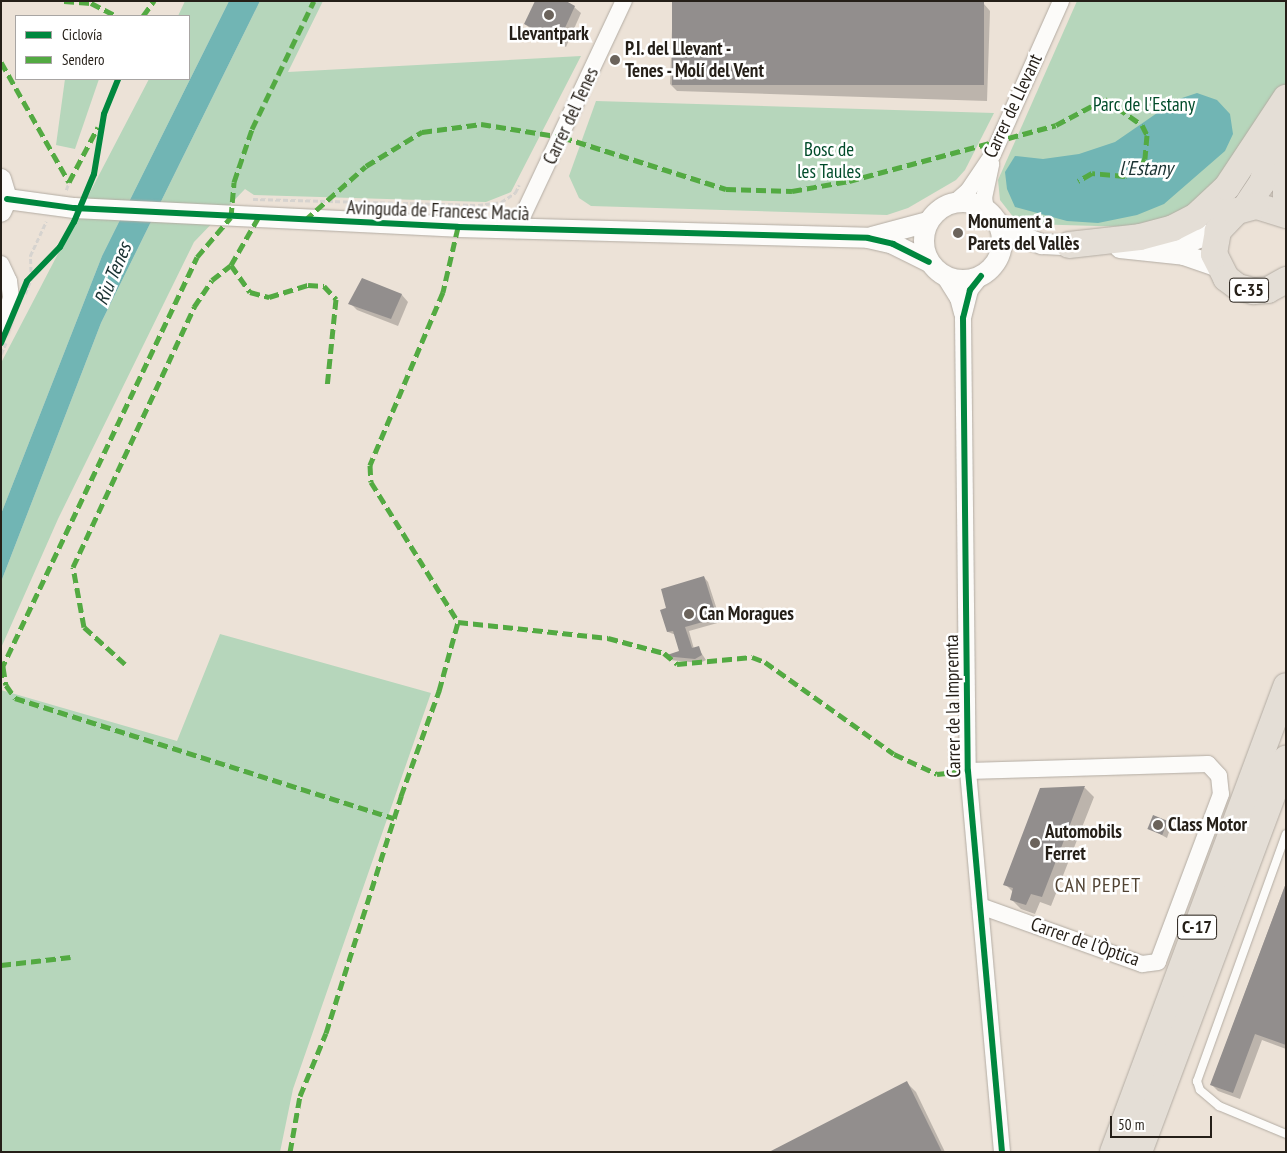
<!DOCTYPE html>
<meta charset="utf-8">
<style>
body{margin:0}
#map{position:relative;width:1287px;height:1153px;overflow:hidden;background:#ece2d7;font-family:"PT Sans Narrow",sans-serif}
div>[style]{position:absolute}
.green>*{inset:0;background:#b6d6bb}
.water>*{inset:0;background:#71b5b4}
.shadow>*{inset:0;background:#0003}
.building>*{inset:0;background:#928e8d;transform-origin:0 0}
.path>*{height:2.5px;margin-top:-1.25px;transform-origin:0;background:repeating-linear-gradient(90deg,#d6d3cf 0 5px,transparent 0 7.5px)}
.roads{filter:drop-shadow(0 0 1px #b3aca3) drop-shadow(0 0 1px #b3aca3)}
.service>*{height:8px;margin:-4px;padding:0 4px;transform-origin:4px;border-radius:4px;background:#fcfbf9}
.minor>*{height:16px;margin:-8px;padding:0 8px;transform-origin:8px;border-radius:8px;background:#fcfbf9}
.tertiary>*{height:20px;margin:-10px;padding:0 10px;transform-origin:10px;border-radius:10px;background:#fcfbf9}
.tertiary>.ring{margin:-10px;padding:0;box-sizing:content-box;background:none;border:20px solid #fcfbf9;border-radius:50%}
.trunk>*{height:26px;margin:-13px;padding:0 13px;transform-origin:13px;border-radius:13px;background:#e4ded6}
.quiet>*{height:5px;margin-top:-2.5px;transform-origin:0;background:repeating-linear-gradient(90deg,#53aa42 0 10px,transparent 0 15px)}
.cycleway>*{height:6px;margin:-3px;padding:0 3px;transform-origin:3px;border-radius:3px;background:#00873e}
.dots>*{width:14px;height:14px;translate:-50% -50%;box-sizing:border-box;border:2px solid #fff;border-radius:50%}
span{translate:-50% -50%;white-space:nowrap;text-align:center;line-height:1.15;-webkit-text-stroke:5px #fff;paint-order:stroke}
.shield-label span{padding:1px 4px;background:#fff;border:1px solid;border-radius:4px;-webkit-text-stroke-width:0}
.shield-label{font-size:18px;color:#251f18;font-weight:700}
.poi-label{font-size:19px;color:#251f18;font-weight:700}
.left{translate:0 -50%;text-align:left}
.park-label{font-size:19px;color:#004b2a}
.street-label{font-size:19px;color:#251f18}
.water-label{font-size:20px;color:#1a3232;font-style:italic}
.neighbourhood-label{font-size:20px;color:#514333;letter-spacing:1px}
.frame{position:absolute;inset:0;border:2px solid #251f18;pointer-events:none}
.legend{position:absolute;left:15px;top:15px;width:175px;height:65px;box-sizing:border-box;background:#fff;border:1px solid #a8a5a3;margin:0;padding:6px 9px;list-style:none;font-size:15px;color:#251f18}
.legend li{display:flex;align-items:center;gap:10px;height:25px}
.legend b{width:25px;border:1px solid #a8a5a3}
.scale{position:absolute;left:1110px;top:1116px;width:102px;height:22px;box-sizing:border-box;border:2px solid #251f18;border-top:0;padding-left:6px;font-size:15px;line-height:18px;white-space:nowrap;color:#251f18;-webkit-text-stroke:4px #fff;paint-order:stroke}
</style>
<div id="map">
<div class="green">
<div style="clip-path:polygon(185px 1px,229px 1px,102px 256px,1px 514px,1px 363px,149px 79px,189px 79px,189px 16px,178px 16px)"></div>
<div style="clip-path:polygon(260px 1px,323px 1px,288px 72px,581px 56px,511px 192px,486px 202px,254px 195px,245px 189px,194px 242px,58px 519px,1px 648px,1px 582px,101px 323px)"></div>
<div style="clip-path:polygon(1077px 1px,1286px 1px,1286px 86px,1222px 175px,1194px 204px,1163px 219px,1132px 227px,1028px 224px,1014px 218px,1000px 200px,998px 180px)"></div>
<div style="clip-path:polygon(65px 79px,99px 79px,75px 149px,56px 145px)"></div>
<div style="clip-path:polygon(596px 101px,994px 113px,965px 170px,956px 180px,908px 208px,887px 215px,591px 206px,579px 198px,569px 176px)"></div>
<div style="clip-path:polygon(220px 634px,431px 693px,293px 1089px,280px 1152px,1px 1152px,1px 690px,177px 741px)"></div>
</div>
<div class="water">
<div style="clip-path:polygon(229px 1px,260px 1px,101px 323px,1px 582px,1px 514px,102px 256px)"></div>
<div style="clip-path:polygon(1197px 93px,1217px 100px,1230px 114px,1233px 134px,1225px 151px,1164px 204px,1137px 215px,1098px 223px,1067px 221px,1015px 207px,1007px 189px,1005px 172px,1015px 156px,1043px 159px,1079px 154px,1115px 142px,1176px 100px)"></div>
</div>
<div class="shadow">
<div style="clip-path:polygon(673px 1px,984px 4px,990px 11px,987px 101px,677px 91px,670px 84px)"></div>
<div style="clip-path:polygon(574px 7px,581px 13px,566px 47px,532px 30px,525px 24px)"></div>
<div style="clip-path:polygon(362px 279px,402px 295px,408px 302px,398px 326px,357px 310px,350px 303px)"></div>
<div style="clip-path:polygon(704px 577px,708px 582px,721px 622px,689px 631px,694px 649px,698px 648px,706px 660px,700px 663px,670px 660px,667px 656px,681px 652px,676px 635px,668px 632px,668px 609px)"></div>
<div style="clip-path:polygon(1085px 788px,1094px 797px,1051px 906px,1040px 902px,1035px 914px,1021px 909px,1011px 899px,1013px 892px,1005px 884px,1041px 789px)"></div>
<div style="clip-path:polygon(1167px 822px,1171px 826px,1167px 838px,1149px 828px)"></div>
<div style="clip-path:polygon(1286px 883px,1286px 1049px,1262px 1040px,1240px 1099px,1218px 1091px,1211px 1084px)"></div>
<div style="clip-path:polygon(907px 1083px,916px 1092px,945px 1152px,773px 1152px)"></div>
</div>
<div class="building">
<div style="clip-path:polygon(535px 1px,566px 1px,575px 6px,559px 41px,524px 24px)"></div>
<div style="left:672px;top:1px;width:312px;height:84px"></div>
<div style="clip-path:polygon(362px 278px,402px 294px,391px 319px,348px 304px)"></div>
<div style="clip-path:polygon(704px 576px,717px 618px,685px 627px,692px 648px,699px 646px,702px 655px,695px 659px,664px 656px,679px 651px,673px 631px,667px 632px,660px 610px,666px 608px,661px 589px)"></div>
<div style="clip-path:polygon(1085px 786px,1042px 897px,1031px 894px,1026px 905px,1010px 900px,1013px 888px,1003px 885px,1040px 788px)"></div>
<div style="left:1153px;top:815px;width:16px;height:15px;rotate:22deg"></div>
<div style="clip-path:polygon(1286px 883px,1286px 1045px,1255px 1034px,1233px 1093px,1210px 1085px)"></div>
<div style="clip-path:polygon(907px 1081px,942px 1152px,769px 1152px)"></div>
</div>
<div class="path">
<div style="left:66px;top:190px;width:9px;rotate:-69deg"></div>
<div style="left:253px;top:199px;width:225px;rotate:1.5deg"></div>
<div style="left:478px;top:205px;width:23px;rotate:-7deg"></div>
<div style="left:501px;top:202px;width:17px;rotate:-33deg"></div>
<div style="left:515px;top:193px;width:9px;rotate:-63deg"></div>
<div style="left:25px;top:294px;width:16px;rotate:-68deg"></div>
<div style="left:31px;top:279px;width:23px;rotate:-92deg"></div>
<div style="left:30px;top:256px;width:38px;rotate:-65deg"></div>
<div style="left:1px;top:354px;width:12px;rotate:-66deg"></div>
</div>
<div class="roads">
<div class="service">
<div style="left:1286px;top:834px;width:263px;rotate:109.8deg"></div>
<div style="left:1197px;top:1081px;width:9px;rotate:72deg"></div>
<div style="left:1200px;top:1090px;width:25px;rotate:40deg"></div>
<div style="left:1219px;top:1106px;width:73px;rotate:22.7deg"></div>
</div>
<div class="minor">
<div style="left:953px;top:204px;width:20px;rotate:-41deg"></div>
<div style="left:968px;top:191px;width:45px;rotate:-56deg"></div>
<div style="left:993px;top:154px;width:167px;rotate:-66deg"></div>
<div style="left:986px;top:210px;width:12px;rotate:-99deg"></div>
<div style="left:984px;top:198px;width:35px;rotate:-78deg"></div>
<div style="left:516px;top:230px;width:253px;rotate:-64.8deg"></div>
<div style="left:1px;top:264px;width:19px;rotate:65deg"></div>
<div style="left:9px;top:281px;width:17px;rotate:83deg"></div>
<div style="left:11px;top:298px;width:33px;rotate:108deg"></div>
<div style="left:944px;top:276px;width:26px;rotate:58deg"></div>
<div style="left:958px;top:298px;width:16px;rotate:75deg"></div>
<div style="left:981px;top:276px;width:18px;rotate:128deg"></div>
<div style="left:970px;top:290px;width:29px;rotate:104deg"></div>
<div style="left:963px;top:318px;width:453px;rotate:89.4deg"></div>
<div style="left:968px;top:771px;width:383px;rotate:84.9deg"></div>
<div style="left:968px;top:771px;width:240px;rotate:-1.7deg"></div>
<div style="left:1208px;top:764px;width:16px;rotate:47deg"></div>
<div style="left:1219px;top:776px;width:18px;rotate:84deg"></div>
<div style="left:1221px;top:794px;width:179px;rotate:110.6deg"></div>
<div style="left:1158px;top:962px;width:16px;rotate:173deg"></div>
<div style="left:1142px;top:964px;width:172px;rotate:-160.3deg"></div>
</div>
<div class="tertiary">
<div style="left:1px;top:179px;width:21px;rotate:73deg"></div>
<div style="left:7px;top:199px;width:14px;rotate:115deg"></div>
<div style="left:7px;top:199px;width:68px;rotate:7.7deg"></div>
<div style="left:74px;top:208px;width:384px;rotate:2.8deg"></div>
<div style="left:458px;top:227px;width:410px;rotate:1.5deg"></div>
<div style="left:868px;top:238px;width:26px;rotate:13deg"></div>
<div style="left:893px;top:244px;width:40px;rotate:26.6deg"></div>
<div class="ring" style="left:924px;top:202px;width:58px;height:58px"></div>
<div style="left:996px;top:221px;width:18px;rotate:38deg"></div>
<div style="left:1010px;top:232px;width:34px;rotate:21deg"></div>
<div style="left:1042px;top:244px;width:41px;rotate:2.8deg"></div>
<div style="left:872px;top:237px;width:58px;rotate:-15deg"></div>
<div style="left:1162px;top:247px;width:27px;rotate:-10deg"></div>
<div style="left:1189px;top:242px;width:31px;rotate:-21deg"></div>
<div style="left:1120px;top:248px;width:64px;rotate:6.2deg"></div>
<div style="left:1184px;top:255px;width:36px;rotate:19deg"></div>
</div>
<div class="trunk">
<div style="left:1286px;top:167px;width:34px;rotate:90deg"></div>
<div style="left:1245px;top:208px;width:30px;rotate:-56deg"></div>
<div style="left:1262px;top:183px;width:33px;rotate:-72deg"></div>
<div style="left:1272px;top:152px;width:29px;rotate:-61deg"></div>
<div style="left:1286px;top:215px;width:31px;rotate:-163deg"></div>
<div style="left:1256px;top:206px;width:20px;rotate:165deg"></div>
<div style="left:1237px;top:211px;width:28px;rotate:134deg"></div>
<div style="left:1218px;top:231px;width:23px;rotate:100deg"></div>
<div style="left:1214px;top:254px;width:27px;rotate:63deg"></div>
<div style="left:1226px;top:278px;width:15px;rotate:37deg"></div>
<div style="left:1238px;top:287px;width:16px;rotate:15deg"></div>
<div style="left:1253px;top:291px;width:15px;rotate:-4deg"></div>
<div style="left:1268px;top:290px;width:21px;rotate:-29deg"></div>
<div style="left:1069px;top:245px;width:71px;rotate:-6.4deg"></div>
<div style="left:1140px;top:237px;width:34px;rotate:-15deg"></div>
<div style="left:1173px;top:228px;width:25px;rotate:-27deg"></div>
<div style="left:1195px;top:217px;width:44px;rotate:-43.2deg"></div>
<div style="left:1227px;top:187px;width:107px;rotate:-56.5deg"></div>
<div style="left:1113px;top:1152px;width:497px;rotate:-69.6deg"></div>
<div style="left:1139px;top:1152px;width:420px;rotate:-69.5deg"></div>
</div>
</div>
<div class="quiet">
<div style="left:64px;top:1px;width:27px;rotate:4deg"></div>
<div style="left:91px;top:3px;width:28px;rotate:27deg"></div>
<div style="left:143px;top:16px;width:19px;rotate:-54deg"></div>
<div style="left:1px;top:62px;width:138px;rotate:60.5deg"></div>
<div style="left:69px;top:182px;width:62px;rotate:-62.2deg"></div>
<div style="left:305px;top:220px;width:81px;rotate:-41.5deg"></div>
<div style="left:366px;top:166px;width:66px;rotate:-31.3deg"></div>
<div style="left:422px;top:132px;width:60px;rotate:-7.7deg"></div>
<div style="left:481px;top:124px;width:82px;rotate:9.1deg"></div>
<div style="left:562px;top:137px;width:172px;rotate:17.6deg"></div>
<div style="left:726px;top:189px;width:66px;rotate:1.7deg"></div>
<div style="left:792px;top:191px;width:58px;rotate:-10deg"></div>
<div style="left:849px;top:181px;width:214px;rotate:-15.1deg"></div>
<div style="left:1056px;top:125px;width:55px;rotate:-28deg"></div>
<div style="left:1105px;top:99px;width:45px;rotate:35.1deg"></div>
<div style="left:1142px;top:125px;width:11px;rotate:63deg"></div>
<div style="left:1147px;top:135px;width:24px;rotate:95deg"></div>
<div style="left:1145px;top:159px;width:11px;rotate:124deg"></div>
<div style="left:1139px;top:168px;width:16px;rotate:150deg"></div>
<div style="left:1125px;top:176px;width:33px;rotate:-175deg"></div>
<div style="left:1092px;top:173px;width:16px;rotate:150deg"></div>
<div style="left:458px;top:227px;width:67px;rotate:103deg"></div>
<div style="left:443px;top:292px;width:188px;rotate:112.9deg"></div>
<div style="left:370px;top:465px;width:17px;rotate:87deg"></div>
<div style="left:371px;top:482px;width:165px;rotate:58.1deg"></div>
<div style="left:458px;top:622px;width:151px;rotate:6.1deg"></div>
<div style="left:608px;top:638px;width:58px;rotate:15deg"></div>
<div style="left:664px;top:653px;width:17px;rotate:40deg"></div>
<div style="left:677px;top:664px;width:75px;rotate:-5.3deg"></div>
<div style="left:752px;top:657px;width:14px;rotate:21deg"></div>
<div style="left:765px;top:662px;width:158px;rotate:35.5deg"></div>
<div style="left:894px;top:754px;width:47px;rotate:24.9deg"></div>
<div style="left:937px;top:774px;width:31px;rotate:-6deg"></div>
<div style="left:231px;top:265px;width:33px;rotate:55deg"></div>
<div style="left:250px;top:292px;width:20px;rotate:15deg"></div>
<div style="left:269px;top:297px;width:41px;rotate:-17.1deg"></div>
<div style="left:308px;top:285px;width:16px;rotate:4deg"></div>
<div style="left:324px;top:286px;width:18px;rotate:47deg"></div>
<div style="left:336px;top:299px;width:89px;rotate:95.8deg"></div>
<div style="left:125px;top:664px;width:55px;rotate:-137.9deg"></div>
<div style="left:84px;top:627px;width:61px;rotate:-100.4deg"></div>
<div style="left:73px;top:567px;width:287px;rotate:-65deg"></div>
<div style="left:194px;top:307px;width:32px;rotate:-56deg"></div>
<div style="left:212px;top:280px;width:24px;rotate:-38deg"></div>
<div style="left:231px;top:265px;width:54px;rotate:-60.1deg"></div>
<div style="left:3px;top:667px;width:18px;rotate:81deg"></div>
<div style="left:6px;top:685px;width:16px;rotate:55deg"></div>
<div style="left:15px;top:698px;width:398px;rotate:17.6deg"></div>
<div style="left:1px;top:670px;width:457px;rotate:-64.6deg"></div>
<div style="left:197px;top:257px;width:52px;rotate:-49.6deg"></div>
<div style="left:231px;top:217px;width:35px;rotate:-85deg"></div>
<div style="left:234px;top:182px;width:56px;rotate:-71.2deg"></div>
<div style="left:252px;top:129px;width:142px;rotate:-64.2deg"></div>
<div style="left:1px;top:965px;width:70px;rotate:-6.5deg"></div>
<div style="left:290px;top:1152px;width:57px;rotate:-79.9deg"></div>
<div style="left:300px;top:1096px;width:68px;rotate:-67.6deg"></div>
<div style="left:326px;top:1033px;width:249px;rotate:-72.4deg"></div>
<div style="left:401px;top:796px;width:112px;rotate:-70.1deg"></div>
<div style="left:439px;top:691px;width:72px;rotate:-74.6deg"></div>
</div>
<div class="cycleway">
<div style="left:7px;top:199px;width:68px;rotate:7.7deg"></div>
<div style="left:74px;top:208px;width:384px;rotate:2.8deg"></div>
<div style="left:458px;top:227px;width:410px;rotate:1.5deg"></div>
<div style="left:868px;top:238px;width:26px;rotate:13deg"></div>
<div style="left:893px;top:244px;width:40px;rotate:26.6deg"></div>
<div style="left:981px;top:276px;width:18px;rotate:128deg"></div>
<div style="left:970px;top:290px;width:29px;rotate:104deg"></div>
<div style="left:963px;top:318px;width:453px;rotate:89.4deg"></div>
<div style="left:968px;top:771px;width:383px;rotate:84.9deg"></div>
<div style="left:1px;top:343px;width:67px;rotate:-67.2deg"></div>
<div style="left:27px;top:281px;width:47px;rotate:-45.9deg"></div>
<div style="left:60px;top:247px;width:29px;rotate:-61deg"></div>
<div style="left:74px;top:222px;width:52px;rotate:-67.4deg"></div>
<div style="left:94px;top:174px;width:61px;rotate:-80.5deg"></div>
<div style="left:104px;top:114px;width:38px;rotate:-68deg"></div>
</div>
<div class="dots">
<div style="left:549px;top:15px;background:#6b635b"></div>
<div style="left:615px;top:60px;background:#6b635b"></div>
<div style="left:958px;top:233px;background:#6b635b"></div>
<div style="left:689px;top:614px;background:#6b635b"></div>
<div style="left:1158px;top:825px;background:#6b635b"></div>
<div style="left:1035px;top:843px;background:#6b635b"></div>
</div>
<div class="shield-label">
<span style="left:1249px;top:290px">C-35</span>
<span style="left:1197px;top:927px">C-17</span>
</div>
<div class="poi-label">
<span style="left:549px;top:34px">Llevantpark</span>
<span class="left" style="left:625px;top:60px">P.I. del Llevant -<br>Tenes - Molí del Vent</span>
<span class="left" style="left:968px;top:233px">Monument a<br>Parets del Vallès</span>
<span class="left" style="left:699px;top:614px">Can Moragues</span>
<span class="left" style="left:1168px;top:825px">Class Motor</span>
<span class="left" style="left:1045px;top:843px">Automobils<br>Ferret</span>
</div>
<div class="park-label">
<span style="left:1144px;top:105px">Parc de l'Estany</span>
<span style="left:829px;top:161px">Bosc de<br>les Taules</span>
</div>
<div class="street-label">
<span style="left:1013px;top:106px;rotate:-65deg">Carrer de Llevant</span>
<span style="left:571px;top:116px;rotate:-65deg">Carrer del Tenes</span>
<span style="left:438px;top:211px;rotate:2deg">Avinguda de Francesc Macià</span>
<span style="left:953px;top:706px;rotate:-91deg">Carrer de la Impremta</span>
<span style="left:1085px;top:942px;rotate:19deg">Carrer de l'Òptica</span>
</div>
<div class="water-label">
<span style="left:1146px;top:168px">l'Estany</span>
<span style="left:113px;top:274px;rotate:-67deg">Riu Tenes</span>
</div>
<div class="neighbourhood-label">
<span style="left:1098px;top:885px">CAN PEPET</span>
</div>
<div class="frame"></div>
<ul class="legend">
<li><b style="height:6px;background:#00873e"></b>Ciclovía</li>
<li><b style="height:6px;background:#53aa42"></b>Sendero</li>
</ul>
<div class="scale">50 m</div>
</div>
